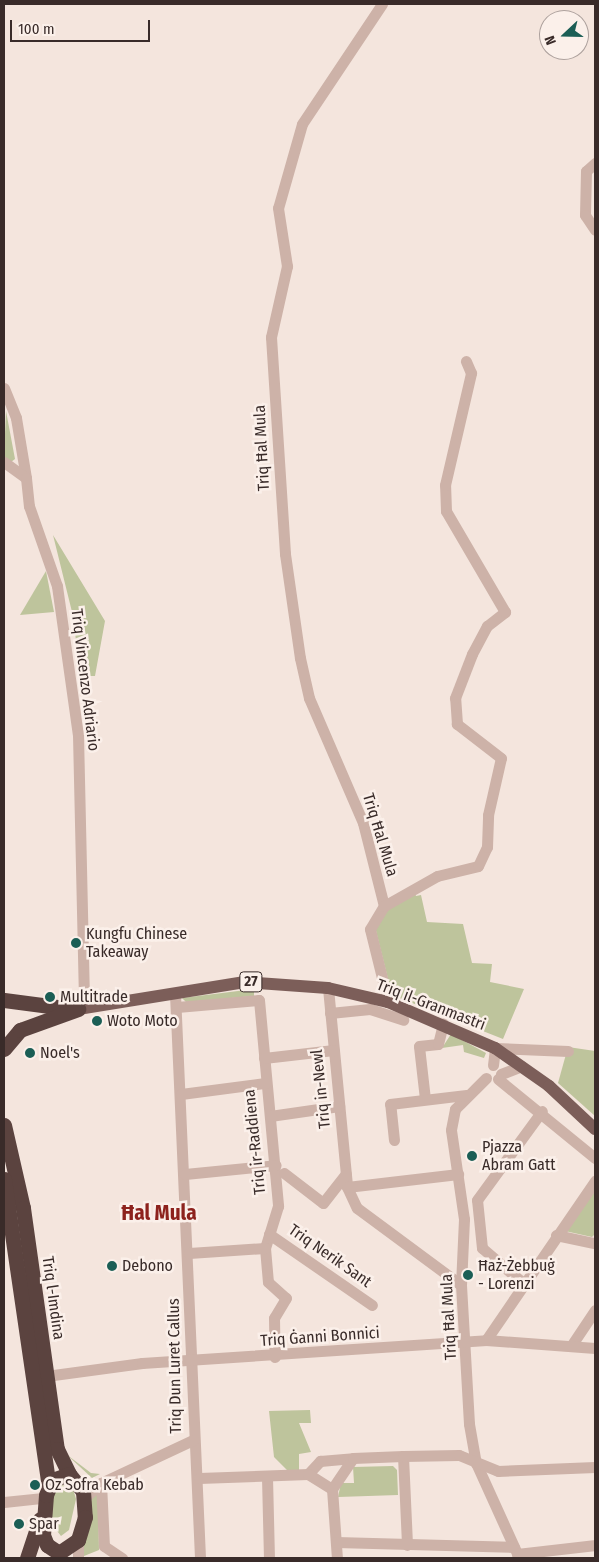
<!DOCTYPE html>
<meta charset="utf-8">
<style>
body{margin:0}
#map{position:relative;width:599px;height:1562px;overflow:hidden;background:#f4e5dd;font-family:"Fira Sans Condensed",sans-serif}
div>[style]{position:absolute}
.green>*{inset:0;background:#bec49c}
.minor>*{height:11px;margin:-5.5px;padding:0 5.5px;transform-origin:5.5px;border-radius:5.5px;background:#cdb2a8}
.major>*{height:12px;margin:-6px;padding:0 6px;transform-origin:6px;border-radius:6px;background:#7c5e59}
.highway>*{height:15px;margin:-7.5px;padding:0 7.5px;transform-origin:7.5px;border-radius:7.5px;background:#5b433f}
.dots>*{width:14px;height:14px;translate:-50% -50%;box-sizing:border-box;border:2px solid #fbf0ea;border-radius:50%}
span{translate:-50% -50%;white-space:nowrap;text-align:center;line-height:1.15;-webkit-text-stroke:5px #fbf0ea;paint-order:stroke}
.shield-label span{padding:1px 4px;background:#fbf0ea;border:1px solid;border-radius:4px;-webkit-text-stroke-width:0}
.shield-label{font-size:15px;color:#392b29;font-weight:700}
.street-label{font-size:16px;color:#392b29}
.poi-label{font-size:16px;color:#392b29}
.left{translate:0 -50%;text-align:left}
.district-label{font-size:21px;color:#8d221d;font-weight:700}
.frame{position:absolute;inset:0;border:5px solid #392b29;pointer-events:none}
.north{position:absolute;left:539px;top:10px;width:50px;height:50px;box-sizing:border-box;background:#fbf0ea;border:1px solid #ada19d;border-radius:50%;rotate:249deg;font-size:14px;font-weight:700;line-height:20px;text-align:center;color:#392b29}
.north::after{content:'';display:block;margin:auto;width:18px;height:22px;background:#1b5e55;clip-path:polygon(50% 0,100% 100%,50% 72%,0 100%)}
.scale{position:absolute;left:10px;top:20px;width:140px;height:22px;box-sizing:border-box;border:2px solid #392b29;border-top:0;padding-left:6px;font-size:15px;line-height:18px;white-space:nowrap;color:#392b29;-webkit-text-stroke:4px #fbf0ea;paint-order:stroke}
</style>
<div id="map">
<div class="green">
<div style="clip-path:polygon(6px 411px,15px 459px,11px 462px,4px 457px)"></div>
<div style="clip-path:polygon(53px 535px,105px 621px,95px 676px,79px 676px,74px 620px)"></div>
<div style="clip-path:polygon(46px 571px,54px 612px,20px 615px)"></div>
<div style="clip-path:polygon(414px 891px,416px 896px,421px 895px,427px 922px,463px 924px,472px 963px,492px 964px,490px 982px,524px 989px,503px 1039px,392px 995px,375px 927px,388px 909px)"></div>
<div style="clip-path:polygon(254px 989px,254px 996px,186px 1002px,182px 998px)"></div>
<div style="clip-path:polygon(451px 1034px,486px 1053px,484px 1058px,464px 1052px,463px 1045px,442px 1048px)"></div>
<div style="clip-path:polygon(568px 1047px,595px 1051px,595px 1116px,558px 1083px)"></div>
<div style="clip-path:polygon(595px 1191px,595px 1234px,592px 1237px,565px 1231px)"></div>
<div style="clip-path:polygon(310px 1410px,311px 1423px,299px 1423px,311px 1452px,299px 1454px,299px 1470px,288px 1471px,274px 1457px,269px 1411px)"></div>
<div style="clip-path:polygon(66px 1454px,91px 1473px,100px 1474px,92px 1478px)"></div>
<div style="clip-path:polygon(393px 1466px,397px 1470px,398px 1495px,338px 1497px,341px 1483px,354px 1483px,353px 1467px)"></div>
<div style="clip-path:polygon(62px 1485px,73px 1489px,76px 1499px,69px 1530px,61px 1536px,50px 1522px,54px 1494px)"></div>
<div style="clip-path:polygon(98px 1494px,99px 1550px,79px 1558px,92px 1497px)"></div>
</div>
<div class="minor">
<div style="left:382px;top:4px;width:144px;rotate:123.7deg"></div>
<div style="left:302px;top:124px;width:87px;rotate:105.9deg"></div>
<div style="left:278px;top:208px;width:59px;rotate:81.2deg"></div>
<div style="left:287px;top:266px;width:73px;rotate:102.7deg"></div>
<div style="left:271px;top:337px;width:217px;rotate:86.3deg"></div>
<div style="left:285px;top:554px;width:105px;rotate:81.8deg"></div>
<div style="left:300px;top:658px;width:41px;rotate:77.3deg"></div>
<div style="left:309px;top:698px;width:136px;rotate:66.6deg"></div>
<div style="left:363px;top:823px;width:86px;rotate:75.8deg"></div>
<div style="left:595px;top:163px;width:12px;rotate:138deg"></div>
<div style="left:586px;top:171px;width:44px;rotate:91.3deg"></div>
<div style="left:585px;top:215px;width:18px;rotate:56deg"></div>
<div style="left:4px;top:388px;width:32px;rotate:68deg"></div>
<div style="left:16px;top:418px;width:61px;rotate:80.5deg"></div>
<div style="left:4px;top:462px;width:27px;rotate:36deg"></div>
<div style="left:26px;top:478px;width:28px;rotate:84deg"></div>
<div style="left:29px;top:506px;width:85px;rotate:70.7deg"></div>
<div style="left:57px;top:586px;width:150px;rotate:82deg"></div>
<div style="left:78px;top:735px;width:273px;rotate:88.7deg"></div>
<div style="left:328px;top:988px;width:200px;rotate:84.5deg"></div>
<div style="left:347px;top:1187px;width:23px;rotate:65deg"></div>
<div style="left:357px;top:1208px;width:129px;rotate:36.5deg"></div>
<div style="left:175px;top:994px;width:565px;rotate:87.46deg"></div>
<div style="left:388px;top:1002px;width:75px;rotate:-103.9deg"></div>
<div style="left:370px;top:929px;width:27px;rotate:-59deg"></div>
<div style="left:384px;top:906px;width:61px;rotate:-29.5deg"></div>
<div style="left:437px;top:876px;width:42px;rotate:-13.7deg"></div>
<div style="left:478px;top:866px;width:21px;rotate:-65deg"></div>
<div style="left:487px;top:847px;width:32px;rotate:-88deg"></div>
<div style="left:488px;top:815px;width:58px;rotate:-77.2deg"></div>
<div style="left:501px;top:758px;width:56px;rotate:-142.3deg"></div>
<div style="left:457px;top:724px;width:26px;rotate:-94deg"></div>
<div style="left:455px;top:698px;width:47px;rotate:-68.9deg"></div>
<div style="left:472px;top:654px;width:32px;rotate:-62deg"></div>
<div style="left:487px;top:626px;width:23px;rotate:-38deg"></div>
<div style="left:505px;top:612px;width:117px;rotate:-120.3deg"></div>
<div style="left:446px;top:511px;width:26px;rotate:-92deg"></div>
<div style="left:445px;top:485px;width:115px;rotate:-76.9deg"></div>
<div style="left:471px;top:373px;width:13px;rotate:-113deg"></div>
<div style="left:177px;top:1007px;width:82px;rotate:-4.9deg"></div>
<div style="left:259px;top:1000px;width:207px;rotate:84.7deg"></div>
<div style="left:278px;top:1206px;width:44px;rotate:107.2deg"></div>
<div style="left:265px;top:1248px;width:34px;rotate:85deg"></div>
<div style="left:268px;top:1282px;width:24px;rotate:42deg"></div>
<div style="left:286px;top:1298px;width:23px;rotate:121deg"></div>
<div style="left:274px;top:1318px;width:39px;rotate:89deg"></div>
<div style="left:330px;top:1013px;width:40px;rotate:-5.7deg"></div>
<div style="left:370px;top:1009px;width:35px;rotate:18deg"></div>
<div style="left:264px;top:1058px;width:70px;rotate:-6.5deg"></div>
<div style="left:493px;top:1065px;width:17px;rotate:-83deg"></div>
<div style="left:495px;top:1048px;width:73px;rotate:2.4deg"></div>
<div style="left:501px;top:1074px;width:22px;rotate:-21deg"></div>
<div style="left:486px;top:1078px;width:44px;rotate:135deg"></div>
<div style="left:455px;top:1109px;width:21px;rotate:101deg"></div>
<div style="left:451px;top:1130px;width:90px;rotate:81.7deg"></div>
<div style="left:464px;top:1219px;width:66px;rotate:92.6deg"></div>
<div style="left:461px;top:1285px;width:139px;rotate:86.7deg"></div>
<div style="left:469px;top:1424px;width:40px;rotate:80deg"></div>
<div style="left:476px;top:1463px;width:104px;rotate:65.6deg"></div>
<div style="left:498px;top:1079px;width:125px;rotate:39.2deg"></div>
<div style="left:181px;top:1094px;width:85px;rotate:-7.5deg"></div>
<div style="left:425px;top:1099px;width:53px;rotate:-96.5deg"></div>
<div style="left:419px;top:1046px;width:19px;rotate:-6deg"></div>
<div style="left:438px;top:1044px;width:21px;rotate:-76deg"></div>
<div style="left:270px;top:1116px;width:70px;rotate:-8.2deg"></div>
<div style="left:394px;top:1140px;width:36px;rotate:-96deg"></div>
<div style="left:390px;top:1104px;width:77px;rotate:-6.8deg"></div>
<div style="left:284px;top:1173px;width:49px;rotate:37.6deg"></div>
<div style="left:323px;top:1203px;width:37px;rotate:-52deg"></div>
<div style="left:185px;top:1174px;width:91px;rotate:-5.6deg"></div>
<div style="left:347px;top:1187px;width:112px;rotate:-6.7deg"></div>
<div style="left:269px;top:1234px;width:125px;rotate:34.6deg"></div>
<div style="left:556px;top:1235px;width:40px;rotate:12deg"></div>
<div style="left:189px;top:1253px;width:76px;rotate:-3.8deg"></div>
<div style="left:523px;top:1283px;width:54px;rotate:-139.5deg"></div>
<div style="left:482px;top:1248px;width:48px;rotate:-95.9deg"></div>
<div style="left:477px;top:1200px;width:110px;rotate:-53.9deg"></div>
<div style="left:486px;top:1340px;width:193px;rotate:-55.6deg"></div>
<div style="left:571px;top:1346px;width:43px;rotate:-56.3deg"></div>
<div style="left:46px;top:1376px;width:97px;rotate:-7.7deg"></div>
<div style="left:142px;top:1363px;width:345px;rotate:-3.8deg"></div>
<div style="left:486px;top:1340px;width:109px;rotate:4.2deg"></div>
<div style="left:403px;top:1456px;width:89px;rotate:87.4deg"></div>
<div style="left:308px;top:1474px;width:18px;rotate:-47deg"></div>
<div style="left:320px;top:1461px;width:33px;rotate:-5deg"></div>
<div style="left:267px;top:1477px;width:81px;rotate:88.6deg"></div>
<div style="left:199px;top:1478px;width:109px;rotate:-2.1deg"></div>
<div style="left:308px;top:1474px;width:28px;rotate:32deg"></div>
<div style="left:332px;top:1489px;width:37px;rotate:-56deg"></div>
<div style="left:353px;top:1458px;width:50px;rotate:-2.3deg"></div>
<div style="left:403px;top:1456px;width:56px;rotate:-1deg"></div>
<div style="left:459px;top:1455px;width:42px;rotate:22.3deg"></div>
<div style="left:498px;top:1471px;width:97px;rotate:-2.4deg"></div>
<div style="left:101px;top:1483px;width:63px;rotate:87.3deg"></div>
<div style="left:104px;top:1546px;width:22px;rotate:34deg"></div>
<div style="left:332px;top:1489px;width:69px;rotate:85.9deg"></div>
<div style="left:84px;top:1498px;width:23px;rotate:-41deg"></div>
<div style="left:101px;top:1483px;width:102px;rotate:-25.1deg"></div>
<div style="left:4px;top:1502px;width:37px;rotate:-6deg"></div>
<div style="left:78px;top:1540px;width:18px;rotate:90deg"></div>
<div style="left:336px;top:1542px;width:178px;rotate:1.6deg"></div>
<div style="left:517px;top:1554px;width:79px;rotate:-6.6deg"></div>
</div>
<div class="major">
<div style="left:78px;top:1009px;width:169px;rotate:-9.2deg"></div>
<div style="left:245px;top:982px;width:83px;rotate:4.1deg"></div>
<div style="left:328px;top:988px;width:62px;rotate:13.1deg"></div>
<div style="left:388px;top:1002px;width:116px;rotate:23.3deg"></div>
<div style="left:495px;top:1048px;width:66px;rotate:35.1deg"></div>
<div style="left:549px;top:1086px;width:63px;rotate:43.1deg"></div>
</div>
<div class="highway">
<div style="left:4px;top:1000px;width:69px;rotate:7.5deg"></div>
<div style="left:4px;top:1049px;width:25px;rotate:-50deg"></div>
<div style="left:20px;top:1030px;width:62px;rotate:-19.9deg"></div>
<div style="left:4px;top:1125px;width:85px;rotate:77.1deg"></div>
<div style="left:23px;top:1208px;width:243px;rotate:82deg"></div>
<div style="left:57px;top:1449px;width:28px;rotate:64deg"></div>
<div style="left:4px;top:1179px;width:310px;rotate:81.7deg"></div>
<div style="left:69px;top:1474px;width:22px;rotate:51deg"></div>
<div style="left:83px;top:1491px;width:26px;rotate:86deg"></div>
<div style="left:85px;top:1517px;width:24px;rotate:107deg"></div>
<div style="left:78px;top:1540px;width:23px;rotate:146deg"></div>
<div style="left:59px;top:1553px;width:14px;rotate:-146deg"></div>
<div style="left:47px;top:1545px;width:11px;rotate:-112deg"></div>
<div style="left:43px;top:1535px;width:40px;rotate:-85.7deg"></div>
<div style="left:46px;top:1495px;width:16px;rotate:-68deg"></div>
<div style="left:52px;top:1480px;width:18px;rotate:-19deg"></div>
<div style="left:27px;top:1558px;width:41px;rotate:-71.6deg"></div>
</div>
<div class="dots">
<div style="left:76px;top:943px;background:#1b5e55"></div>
<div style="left:50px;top:997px;background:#1b5e55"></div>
<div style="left:97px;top:1021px;background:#1b5e55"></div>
<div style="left:30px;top:1053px;background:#1b5e55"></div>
<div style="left:472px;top:1156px;background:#1b5e55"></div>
<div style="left:112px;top:1266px;background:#1b5e55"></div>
<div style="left:468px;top:1275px;background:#1b5e55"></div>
<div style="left:35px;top:1485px;background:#1b5e55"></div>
<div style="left:19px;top:1524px;background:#1b5e55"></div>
</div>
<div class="shield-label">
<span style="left:251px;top:982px">27</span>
</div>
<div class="street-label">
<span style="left:262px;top:448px;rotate:-93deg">Triq Ħal Mula</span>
<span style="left:85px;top:680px;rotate:83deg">Triq Vincenzo Adriario</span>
<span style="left:380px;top:835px;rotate:73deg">Triq Ħal Mula</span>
<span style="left:431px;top:1005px;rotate:21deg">Triq il-Granmastri</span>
<span style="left:321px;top:1089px;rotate:-96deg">Triq in-Newl</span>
<span style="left:255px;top:1142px;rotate:-96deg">Triq ir-Raddiena</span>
<span style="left:330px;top:1256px;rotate:35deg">Triq Nerik Sant</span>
<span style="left:53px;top:1298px;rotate:82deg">Triq l-Imdina</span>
<span style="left:449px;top:1317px;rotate:-93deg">Triq Ħal Mula</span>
<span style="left:320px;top:1337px;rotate:-4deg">Triq Ġanni Bonnici</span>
<span style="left:175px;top:1366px;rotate:-91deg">Triq Dun Luret Callus</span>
</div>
<div class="poi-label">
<span class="left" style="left:86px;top:943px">Kungfu Chinese<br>Takeaway</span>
<span class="left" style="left:60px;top:997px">Multitrade</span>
<span class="left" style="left:107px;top:1021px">Woto Moto</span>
<span class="left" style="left:40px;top:1053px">Noel's</span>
<span class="left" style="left:482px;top:1156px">Pjazza<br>Abram Gatt</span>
<span class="left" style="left:122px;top:1266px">Debono</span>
<span class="left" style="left:478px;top:1275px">Ħaż-Żebbuġ<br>- Lorenzi</span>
<span class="left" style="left:45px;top:1485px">Oz Sofra Kebab</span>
<span class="left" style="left:29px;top:1524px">Spar</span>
</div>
<div class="district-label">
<span style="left:159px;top:1213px">Ħal Mula</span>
</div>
<div class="frame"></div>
<div class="north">N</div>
<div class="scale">100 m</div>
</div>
